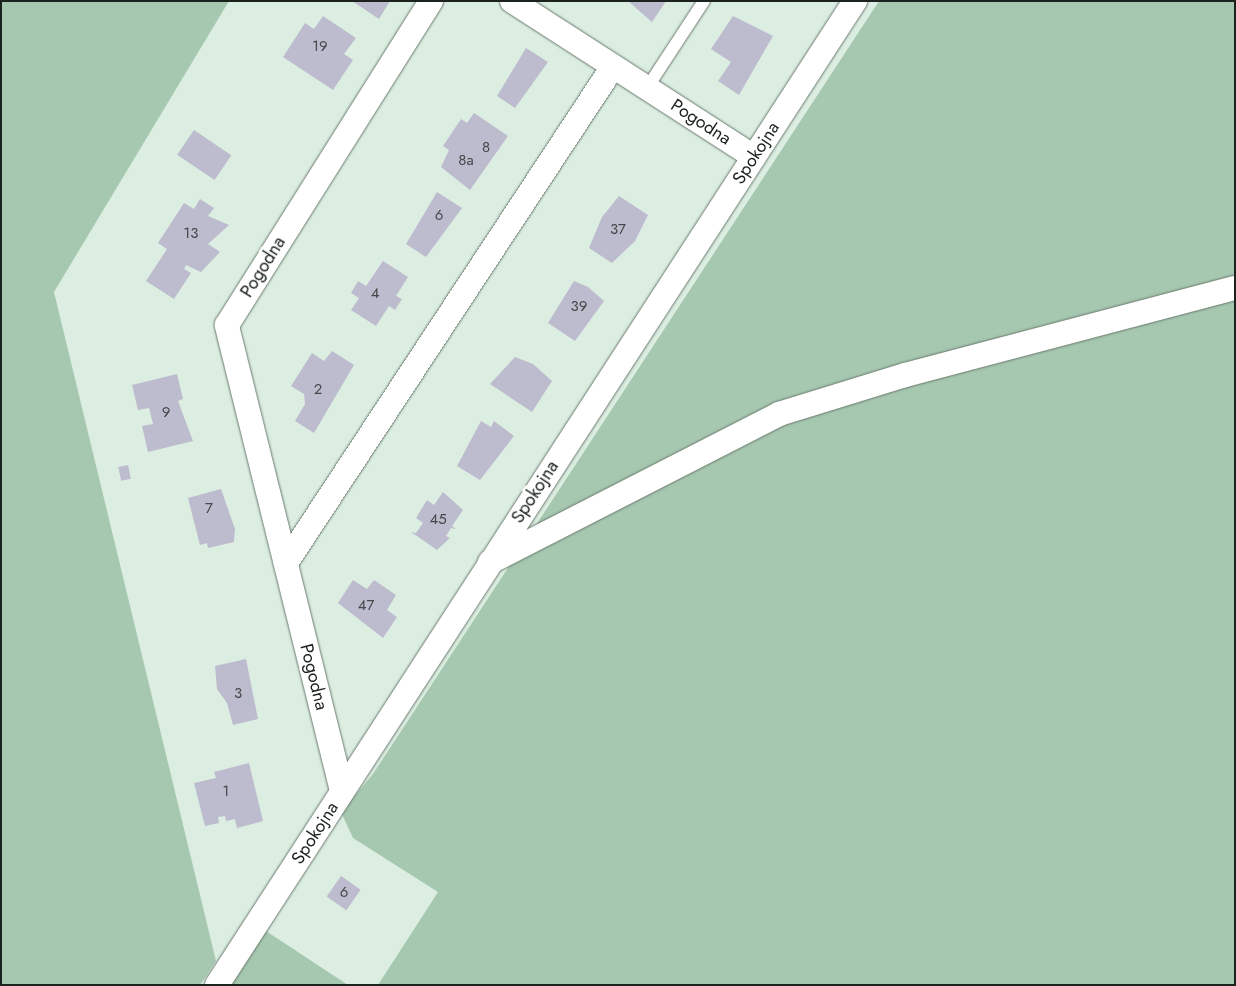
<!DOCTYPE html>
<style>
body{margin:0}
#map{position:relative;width:1236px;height:986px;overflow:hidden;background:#dceee1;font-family:Jost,sans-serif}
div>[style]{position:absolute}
.green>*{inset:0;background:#a7c8b0}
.building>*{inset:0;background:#bdbbce;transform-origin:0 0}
.roads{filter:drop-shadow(0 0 1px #6a796e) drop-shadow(0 0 1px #6a796e)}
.lane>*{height:12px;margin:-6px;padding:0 6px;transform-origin:6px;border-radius:6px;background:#fff}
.street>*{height:24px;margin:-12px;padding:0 12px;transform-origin:12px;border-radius:12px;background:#fff}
span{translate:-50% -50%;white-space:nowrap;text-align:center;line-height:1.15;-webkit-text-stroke:5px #fff;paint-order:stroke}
.number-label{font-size:15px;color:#44494a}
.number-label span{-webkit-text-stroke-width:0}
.street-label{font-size:18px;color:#1c231e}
.frame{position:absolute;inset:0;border:2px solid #1c231e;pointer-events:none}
</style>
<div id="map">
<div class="green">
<div style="clip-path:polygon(1px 1px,229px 1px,54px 292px,216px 961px,200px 985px,1px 985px)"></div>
<div style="clip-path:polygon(879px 1px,1235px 1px,1235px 985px,378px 985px,438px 892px,353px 838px,341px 812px,373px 774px)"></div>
<div style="clip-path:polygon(266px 931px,348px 985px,231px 985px)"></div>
</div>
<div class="building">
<div style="clip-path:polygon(352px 1px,390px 1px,379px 19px)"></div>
<div style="clip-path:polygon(628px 1px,666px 1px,652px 22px)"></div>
<div style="clip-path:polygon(323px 16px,356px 38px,344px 54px,353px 60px,333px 90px,283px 57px,305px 23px,314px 29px)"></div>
<div style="clip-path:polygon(733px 16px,773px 36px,739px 95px,718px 81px,731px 62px,711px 49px)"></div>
<div style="clip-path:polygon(526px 48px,548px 62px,515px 108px,497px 96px)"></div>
<div style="clip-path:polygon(474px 113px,508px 136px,470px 190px,441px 167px,449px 150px,443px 146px,461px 119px,467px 123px)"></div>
<div style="left:194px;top:130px;width:45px;height:30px;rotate:34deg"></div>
<div style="clip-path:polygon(437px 192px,462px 208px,426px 257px,406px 244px)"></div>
<div style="clip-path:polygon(619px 196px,648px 215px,635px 241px,612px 263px,589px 248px,602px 217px)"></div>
<div style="clip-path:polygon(200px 199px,214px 208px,208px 216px,229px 225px,208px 244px,220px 252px,201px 272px,186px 265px,184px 269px,191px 273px,174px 299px,146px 281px,167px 249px,158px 243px,184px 203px,194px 209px)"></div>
<div style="clip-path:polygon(383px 261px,408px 277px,396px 296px,402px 299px,395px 310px,389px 306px,376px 326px,351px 310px,359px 298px,351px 293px,358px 281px,366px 286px)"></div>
<div style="clip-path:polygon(574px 281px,588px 287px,604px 301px,575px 341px,548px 323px)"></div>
<div style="clip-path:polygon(332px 351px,354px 365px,314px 433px,295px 421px,305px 404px,304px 394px,291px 386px,312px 353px,324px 361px)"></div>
<div style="clip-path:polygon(515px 357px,533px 364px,552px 381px,532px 412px,490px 384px)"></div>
<div style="clip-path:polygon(177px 374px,183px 399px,178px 401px,193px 441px,148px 452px,142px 426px,153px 424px,149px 408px,138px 410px,132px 385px)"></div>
<div style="clip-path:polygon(481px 421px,491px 427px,494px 421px,514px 436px,480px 480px,457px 466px)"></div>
<div style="left:128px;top:465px;width:14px;height:10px;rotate:78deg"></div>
<div style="clip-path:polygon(221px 489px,235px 529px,234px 542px,208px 548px,207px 543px,200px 545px,188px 498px)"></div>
<div style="clip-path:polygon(443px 492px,463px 510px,452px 526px,456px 529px,451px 528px,446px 536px,450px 538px,437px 550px,411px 532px,416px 533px,423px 523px,416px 518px,427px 500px,434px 505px)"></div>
<div style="clip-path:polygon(353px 580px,367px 589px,374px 580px,396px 595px,387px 610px,397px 617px,383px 638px,338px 603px)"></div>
<div style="clip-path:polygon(246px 659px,258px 719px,233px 725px,227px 703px,217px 689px,215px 666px)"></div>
<div style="clip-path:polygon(249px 763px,263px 821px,237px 828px,235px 819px,226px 821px,225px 816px,218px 817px,219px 823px,205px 826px,194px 783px,216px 778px,214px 772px)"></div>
<div style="left:341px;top:876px;width:24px;height:25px;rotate:35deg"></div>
</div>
<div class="roads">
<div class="lane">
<div style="left:647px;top:88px;width:104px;rotate:-56.8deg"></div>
</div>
<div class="street">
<div style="left:512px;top:1px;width:288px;rotate:32.8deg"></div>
<div style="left:490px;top:562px;width:325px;rotate:-27.1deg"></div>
<div style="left:779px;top:414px;width:132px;rotate:-17.2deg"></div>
<div style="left:905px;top:375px;width:341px;rotate:-14.8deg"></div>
<div style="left:286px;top:563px;width:593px;rotate:-56.63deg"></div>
<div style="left:342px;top:791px;width:480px;rotate:-103.9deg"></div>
<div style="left:227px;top:325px;width:383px;rotate:-57.8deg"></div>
<div style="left:217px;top:985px;width:1173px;rotate:-57.04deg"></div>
</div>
</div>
<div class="number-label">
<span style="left:320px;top:47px">19</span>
<span style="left:486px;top:148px">8</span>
<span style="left:466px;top:161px">8a</span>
<span style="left:439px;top:216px">6</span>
<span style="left:618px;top:230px">37</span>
<span style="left:191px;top:234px">13</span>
<span style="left:375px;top:294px">4</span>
<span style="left:579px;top:307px">39</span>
<span style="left:318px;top:390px">2</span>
<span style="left:166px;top:413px">9</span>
<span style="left:209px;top:509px">7</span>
<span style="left:438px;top:520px">45</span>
<span style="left:366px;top:606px">47</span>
<span style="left:238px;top:694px">3</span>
<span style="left:226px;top:792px">1</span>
<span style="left:344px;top:893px">6</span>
</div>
<div class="street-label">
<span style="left:701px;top:122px;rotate:33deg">Pogodna</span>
<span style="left:756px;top:153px;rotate:-57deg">Spokojna</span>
<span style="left:263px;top:267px;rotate:-58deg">Pogodna</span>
<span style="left:535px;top:492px;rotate:-57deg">Spokojna</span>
<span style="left:314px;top:677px;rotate:76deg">Pogodna</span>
<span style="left:315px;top:833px;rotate:-57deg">Spokojna</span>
</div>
<div class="frame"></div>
</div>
